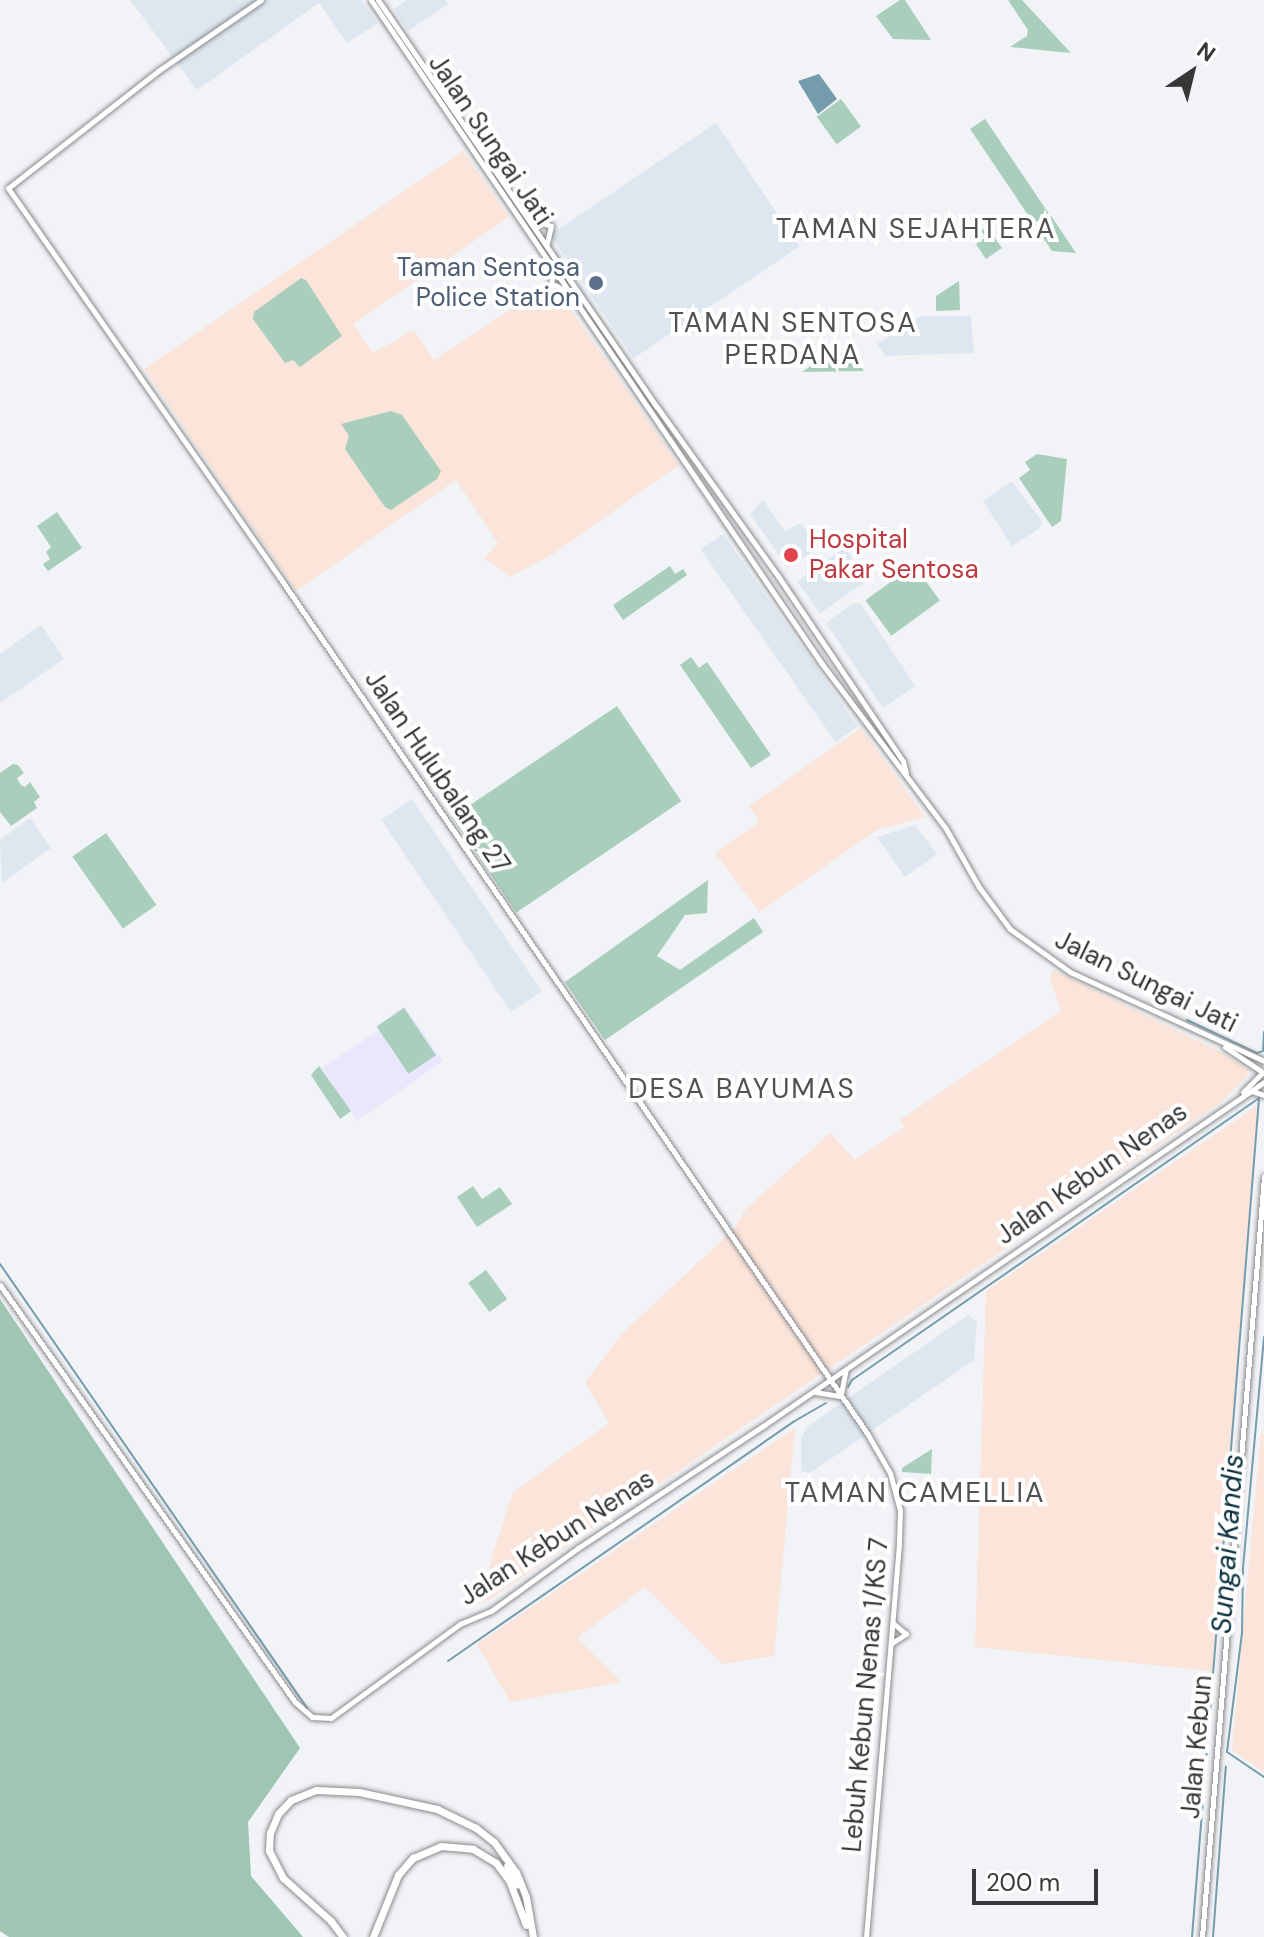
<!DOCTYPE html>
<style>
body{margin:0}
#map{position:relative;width:1264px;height:1937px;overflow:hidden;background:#f1f3f6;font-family:"DM Sans",sans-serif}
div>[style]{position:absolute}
.built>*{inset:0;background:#dee7ef;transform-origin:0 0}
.industrial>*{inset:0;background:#fbe4d9}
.education>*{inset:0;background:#eae6fc}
.green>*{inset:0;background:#a9cebc;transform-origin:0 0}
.forest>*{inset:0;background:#9fc5b3}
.water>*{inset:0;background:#759cac}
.stream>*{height:2px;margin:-1px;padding:0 1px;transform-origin:1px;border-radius:1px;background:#759cac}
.roads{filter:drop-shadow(0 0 2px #898b8e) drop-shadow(0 0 2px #898b8e)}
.secondary>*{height:5px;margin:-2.5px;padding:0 2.5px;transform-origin:2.5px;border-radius:2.5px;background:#fff}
.highway>*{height:7px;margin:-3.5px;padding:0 3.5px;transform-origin:3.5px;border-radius:3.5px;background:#fff}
.dots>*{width:22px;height:22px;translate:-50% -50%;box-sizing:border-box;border:4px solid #fff;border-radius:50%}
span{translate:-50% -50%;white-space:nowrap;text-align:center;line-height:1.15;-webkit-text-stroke:8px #fff;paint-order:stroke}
.street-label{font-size:26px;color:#363738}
.service-label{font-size:26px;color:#4e5e75}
.right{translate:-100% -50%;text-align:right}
.health-label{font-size:26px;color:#be3a42}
.left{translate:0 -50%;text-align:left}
.neighbourhood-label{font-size:28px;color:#4f5254;letter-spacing:2px}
.water-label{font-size:28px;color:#0b313e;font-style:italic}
.north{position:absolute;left:1152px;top:32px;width:80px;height:80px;-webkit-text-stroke:6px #fff;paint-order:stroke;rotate:35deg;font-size:22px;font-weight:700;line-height:32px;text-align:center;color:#363738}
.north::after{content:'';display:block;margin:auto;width:28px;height:36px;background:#363738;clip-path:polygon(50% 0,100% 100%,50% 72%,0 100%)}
.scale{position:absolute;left:972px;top:1869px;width:126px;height:36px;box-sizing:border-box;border:4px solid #363738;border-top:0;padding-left:10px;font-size:24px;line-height:28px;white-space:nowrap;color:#363738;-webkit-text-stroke:6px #fff;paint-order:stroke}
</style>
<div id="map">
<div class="built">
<div style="clip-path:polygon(130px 0,361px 0,378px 23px,347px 43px,319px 3px,197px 90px)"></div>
<div style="clip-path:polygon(407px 0,445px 0,448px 4px,408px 31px,394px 9px)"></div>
<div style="left:716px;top:123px;width:149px;height:200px;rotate:56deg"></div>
<div style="clip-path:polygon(921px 316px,971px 316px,974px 353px,885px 356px,877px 344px)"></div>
<div style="clip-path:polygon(1012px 481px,1042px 522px,1040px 528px,1012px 546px,983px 501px)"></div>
<div style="clip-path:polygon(763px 500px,785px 532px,800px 523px,820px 546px,788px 568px,750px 514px)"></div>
<div style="left:723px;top:534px;width:235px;height:27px;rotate:55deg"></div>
<div style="left:845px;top:548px;width:39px;height:58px;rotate:55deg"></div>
<div style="clip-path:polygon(854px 603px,861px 604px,915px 686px,883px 708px,826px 623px)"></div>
<div style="clip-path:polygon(41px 625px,64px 659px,0 703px,0 654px)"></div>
<div style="left:412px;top:799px;width:232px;height:37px;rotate:56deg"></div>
<div style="clip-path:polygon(30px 818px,51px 848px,2px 883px,0 840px)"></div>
<div style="clip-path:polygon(915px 825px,937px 854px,905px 877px,877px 837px)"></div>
<div style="clip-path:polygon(968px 1315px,977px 1322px,974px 1360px,810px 1473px,801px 1471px,801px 1438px,808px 1426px)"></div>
</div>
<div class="industrial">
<div style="clip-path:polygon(463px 151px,509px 217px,353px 324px,373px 353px,414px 330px,434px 360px,545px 287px,559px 293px,679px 465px,553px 554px,510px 577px,484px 558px,498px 543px,456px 480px,296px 591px,144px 369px)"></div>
<div style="clip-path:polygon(861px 728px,925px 817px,877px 830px,759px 912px,715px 853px,759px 822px,749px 806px)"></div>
<div style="clip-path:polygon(1053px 970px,1223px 1053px,1249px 1070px,1246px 1077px,1220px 1103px,484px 1603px,491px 1559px,513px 1492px,609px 1423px,585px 1382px,624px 1332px,735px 1228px,745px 1210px,830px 1133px,855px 1160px,905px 1127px,900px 1120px,1061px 1011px,1050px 979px)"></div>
<div style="clip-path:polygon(1258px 1105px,1212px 1671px,975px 1647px,986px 1291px)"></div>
<div style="clip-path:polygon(795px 1428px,774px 1656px,722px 1664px,645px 1587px,577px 1638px,621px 1682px,510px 1702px,477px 1644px)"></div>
<div style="clip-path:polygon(1261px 1432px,1264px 1434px,1264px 1772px,1232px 1750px)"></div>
</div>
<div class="education">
<div style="clip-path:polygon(404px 1006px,443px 1061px,357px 1121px,322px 1068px,385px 1026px,390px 1016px)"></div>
</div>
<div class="green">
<div style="clip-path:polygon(900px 0,905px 0,931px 40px,893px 39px,876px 16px)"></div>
<div style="clip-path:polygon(1008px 0,1022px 0,1071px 53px,1010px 47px,1027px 36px,1028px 30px)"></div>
<div style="left:841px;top:99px;width:34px;height:30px;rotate:54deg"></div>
<div style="left:985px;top:119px;width:114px;height:18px;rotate:56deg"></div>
<div style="clip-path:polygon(1051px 216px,1076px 253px,1052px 251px,1036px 227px)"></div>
<div style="clip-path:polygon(987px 227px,1002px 248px,986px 259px,976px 244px,986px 237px,981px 231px)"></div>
<div style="clip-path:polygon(301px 278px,306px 280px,342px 336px,300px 367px,293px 360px,285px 363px,253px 319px,254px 312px)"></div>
<div style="clip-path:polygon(959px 281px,960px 310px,936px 311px,936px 296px)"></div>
<div style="clip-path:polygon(837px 348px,844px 357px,851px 352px,864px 371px,802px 372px)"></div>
<div style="clip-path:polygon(391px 411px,402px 415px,441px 471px,437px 479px,391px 510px,385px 507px,345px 449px,349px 436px,341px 424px)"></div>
<div style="clip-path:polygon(1037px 454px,1067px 459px,1061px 521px,1052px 527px,1019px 478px,1030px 470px,1025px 462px)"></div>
<div style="clip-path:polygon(57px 512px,82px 548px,48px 571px,43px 564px,50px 559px,46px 552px,51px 547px,37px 526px)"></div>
<div style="left:914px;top:565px;width:44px;height:60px;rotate:54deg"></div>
<div style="clip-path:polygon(670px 566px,675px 574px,683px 569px,687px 575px,623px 620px,613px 605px)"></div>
<div style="clip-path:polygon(691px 657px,699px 668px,707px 662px,771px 755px,751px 768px,680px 665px)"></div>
<div style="left:617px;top:706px;width:115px;height:199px;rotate:56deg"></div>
<div style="clip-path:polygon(13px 764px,18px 765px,24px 773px,17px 778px,21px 785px,25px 787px,30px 782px,40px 797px,34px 802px,37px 808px,11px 826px,0 812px,0 773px)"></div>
<div style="left:106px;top:833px;width:88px;height:41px;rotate:55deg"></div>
<div style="clip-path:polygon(708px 880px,707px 913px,685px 915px,657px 956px,680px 970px,754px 918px,763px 932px,605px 1040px,565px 982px)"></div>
<div style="left:404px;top:1008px;width:57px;height:33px;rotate:56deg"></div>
<div style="clip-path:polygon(319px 1066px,351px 1111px,340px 1119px,311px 1075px)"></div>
<div style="clip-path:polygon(473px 1186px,482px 1199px,500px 1187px,512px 1204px,477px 1227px,457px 1197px)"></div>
<div style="left:486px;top:1270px;width:36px;height:22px;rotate:54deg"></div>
<div style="clip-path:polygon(932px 1449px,931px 1474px,902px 1472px,902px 1468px)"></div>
</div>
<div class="forest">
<div style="clip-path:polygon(0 1299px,300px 1748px,248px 1822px,251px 1876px,303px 1937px,9px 1937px,0 1931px)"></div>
</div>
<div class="water">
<div style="clip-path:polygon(819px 74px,837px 99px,818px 114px,798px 81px)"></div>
</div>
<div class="stream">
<div style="left:1187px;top:1020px;width:77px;rotate:25.2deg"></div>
<div style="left:1257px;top:1053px;width:6px;rotate:-18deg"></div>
<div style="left:1263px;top:1051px;width:19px;rotate:-87deg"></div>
<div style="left:0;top:1264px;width:540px;rotate:55.34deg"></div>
<div style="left:1264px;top:1337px;width:233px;rotate:95.2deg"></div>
<div style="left:1243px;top:1569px;width:64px;rotate:90.9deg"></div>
<div style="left:1242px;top:1633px;width:120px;rotate:97.2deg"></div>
<div style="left:1227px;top:1752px;width:45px;rotate:34deg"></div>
<div style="left:848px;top:1387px;width:8px;rotate:-60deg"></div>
<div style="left:852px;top:1380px;width:494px;rotate:-34.7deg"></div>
<div style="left:448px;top:1661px;width:420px;rotate:-34.7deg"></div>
<div style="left:793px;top:1422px;width:38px;rotate:-30deg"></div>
<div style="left:1192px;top:1937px;width:842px;rotate:-85.43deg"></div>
<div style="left:1213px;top:1937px;width:171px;rotate:-85.7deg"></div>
</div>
<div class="roads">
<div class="secondary">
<div style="left:261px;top:0;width:125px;rotate:145.4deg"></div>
<div style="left:158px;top:71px;width:190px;rotate:142deg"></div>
<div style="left:8px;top:188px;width:475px;rotate:55.1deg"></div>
<div style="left:280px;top:578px;width:1037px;rotate:55.53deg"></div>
<div style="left:867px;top:1433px;width:46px;rotate:60.1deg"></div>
<div style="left:890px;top:1473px;width:39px;rotate:75deg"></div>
<div style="left:900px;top:1511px;width:33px;rotate:92deg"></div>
<div style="left:899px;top:1544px;width:394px;rotate:94.8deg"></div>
<div style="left:371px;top:0;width:803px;rotate:55.81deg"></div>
<div style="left:822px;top:664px;width:204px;rotate:53deg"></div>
<div style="left:945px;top:827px;width:69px;rotate:60.5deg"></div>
<div style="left:979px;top:887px;width:52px;rotate:53.6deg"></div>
<div style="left:1010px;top:929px;width:74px;rotate:35.6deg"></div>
<div style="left:1070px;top:972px;width:213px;rotate:24.6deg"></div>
<div style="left:378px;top:0;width:493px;rotate:55.6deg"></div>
<div style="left:657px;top:407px;width:208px;rotate:54.4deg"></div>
<div style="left:778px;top:576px;width:223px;rotate:56deg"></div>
<div style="left:903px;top:761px;width:12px;rotate:76deg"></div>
<div style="left:530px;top:219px;width:22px;rotate:18deg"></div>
<div style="left:551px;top:226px;width:18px;rotate:103deg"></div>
<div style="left:555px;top:285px;width:14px;rotate:30deg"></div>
<div style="left:551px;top:287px;width:18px;rotate:-84deg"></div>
<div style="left:1225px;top:1047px;width:43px;rotate:33.7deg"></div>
<div style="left:1252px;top:1091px;width:13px;rotate:18deg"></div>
<div style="left:1243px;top:1092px;width:27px;rotate:-45deg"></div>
<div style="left:0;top:1285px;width:511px;rotate:54.72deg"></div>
<div style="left:295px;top:1702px;width:23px;rotate:41deg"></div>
<div style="left:312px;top:1717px;width:19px;rotate:3deg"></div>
<div style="left:331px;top:1718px;width:160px;rotate:-36.1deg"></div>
<div style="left:460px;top:1624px;width:34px;rotate:-23deg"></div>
<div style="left:491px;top:1611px;width:107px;rotate:-35.9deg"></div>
<div style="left:578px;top:1548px;width:222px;rotate:-33.4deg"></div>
<div style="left:763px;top:1426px;width:608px;rotate:-34.47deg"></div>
<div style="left:815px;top:1392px;width:25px;rotate:9deg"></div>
<div style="left:841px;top:1394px;width:25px;rotate:-79deg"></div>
<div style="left:892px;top:1643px;width:17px;rotate:-33deg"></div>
<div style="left:906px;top:1634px;width:17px;rotate:-140deg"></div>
<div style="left:1202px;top:1937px;width:763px;rotate:-85.34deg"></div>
</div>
<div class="highway">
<div style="left:507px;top:1866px;width:21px;rotate:61deg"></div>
<div style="left:343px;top:1937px;width:20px;rotate:-127deg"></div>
<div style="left:331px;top:1921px;width:64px;rotate:-138.1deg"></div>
<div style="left:283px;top:1878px;width:31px;rotate:-117deg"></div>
<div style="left:269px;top:1850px;width:17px;rotate:-87deg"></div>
<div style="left:270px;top:1833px;width:21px;rotate:-67deg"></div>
<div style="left:278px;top:1814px;width:19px;rotate:-47deg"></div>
<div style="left:291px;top:1800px;width:27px;rotate:-22deg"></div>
<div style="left:316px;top:1790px;width:43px;rotate:2.7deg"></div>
<div style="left:359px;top:1792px;width:80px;rotate:12.3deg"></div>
<div style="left:437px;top:1809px;width:43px;rotate:26deg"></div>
<div style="left:476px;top:1828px;width:23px;rotate:38deg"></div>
<div style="left:494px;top:1842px;width:37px;rotate:54deg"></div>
<div style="left:516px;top:1872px;width:27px;rotate:68deg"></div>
<div style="left:526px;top:1897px;width:41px;rotate:80.1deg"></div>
<div style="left:373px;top:1937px;width:67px;rotate:-68deg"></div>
<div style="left:398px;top:1875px;width:23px;rotate:-49deg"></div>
<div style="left:413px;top:1858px;width:30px;rotate:-23deg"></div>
<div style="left:441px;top:1846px;width:32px;rotate:5deg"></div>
<div style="left:473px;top:1849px;width:27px;rotate:31deg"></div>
<div style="left:496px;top:1863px;width:21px;rotate:53deg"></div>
<div style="left:509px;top:1880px;width:48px;rotate:69.3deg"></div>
</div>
</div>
<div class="dots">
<div style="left:596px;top:283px;background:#5c6f8a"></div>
<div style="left:791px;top:555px;background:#e0444e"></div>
</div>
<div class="street-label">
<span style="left:490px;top:140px;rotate:56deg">Jalan Sungai Jati</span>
<span style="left:437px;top:772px;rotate:56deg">Jalan Hulubalang 27</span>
<span style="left:1146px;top:982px;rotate:26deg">Jalan Sungai Jati</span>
<span style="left:1092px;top:1174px;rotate:-35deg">Jalan Kebun Nenas</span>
<span style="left:557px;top:1538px;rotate:-33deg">Jalan Kebun Nenas</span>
<span style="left:866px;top:1695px;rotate:-85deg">Lebuh Kebun Nenas 1/KS 7</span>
<span style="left:1197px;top:1747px;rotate:-85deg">Jalan Kebun</span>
</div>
<div class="service-label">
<span class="right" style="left:580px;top:283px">Taman Sentosa<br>Police Station</span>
</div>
<div class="health-label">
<span class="left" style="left:809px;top:555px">Hospital<br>Pakar Sentosa</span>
</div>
<div class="neighbourhood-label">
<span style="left:916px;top:229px">TAMAN SEJAHTERA</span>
<span style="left:793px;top:339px">TAMAN SENTOSA<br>PERDANA</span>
<span style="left:742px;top:1089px">DESA BAYUMAS</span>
<span style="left:915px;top:1493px">TAMAN CAMELLIA</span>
</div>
<div class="water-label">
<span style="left:1228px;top:1544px;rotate:-86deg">Sungai Kandis</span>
</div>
<div class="north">N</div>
<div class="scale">200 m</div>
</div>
